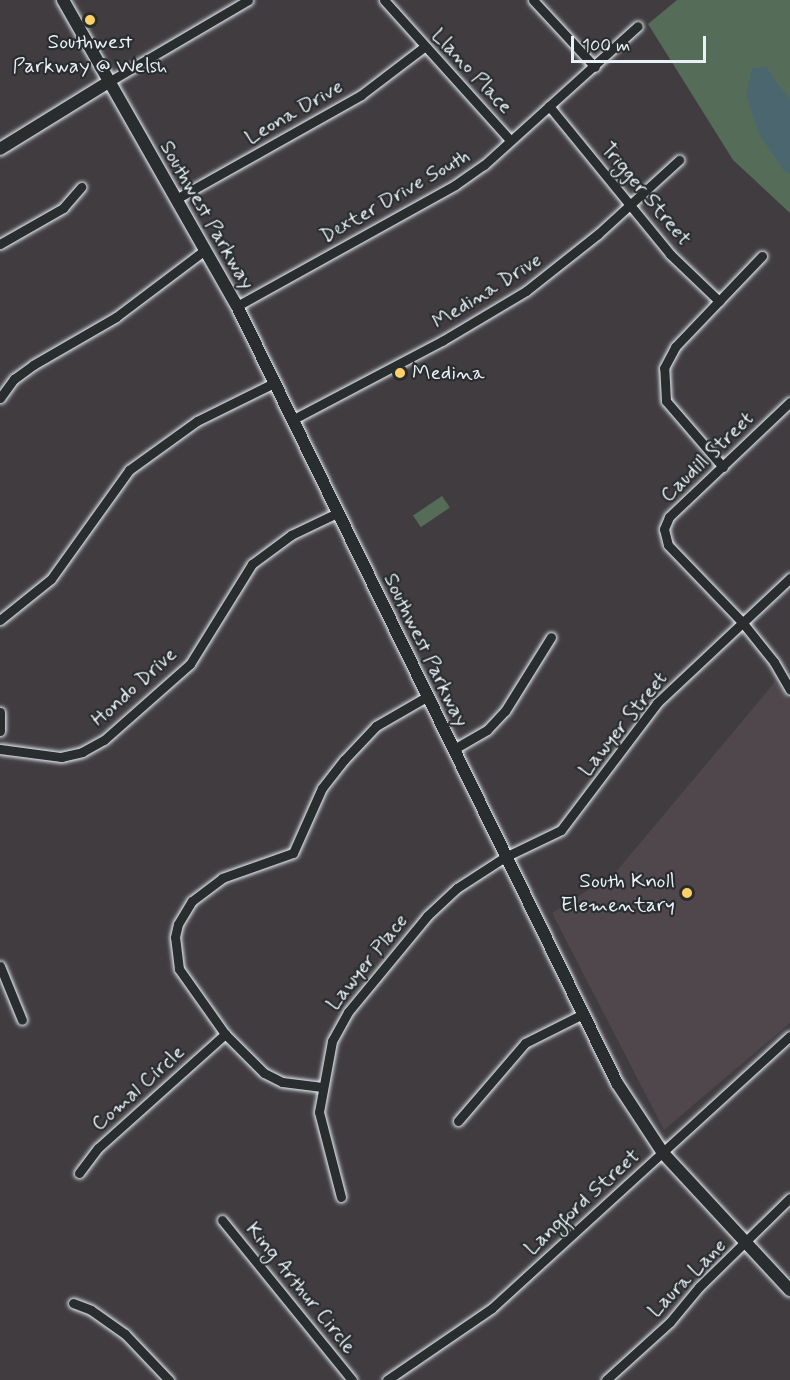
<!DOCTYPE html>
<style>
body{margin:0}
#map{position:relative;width:790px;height:1380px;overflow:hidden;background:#403c3f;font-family:Mynerve,sans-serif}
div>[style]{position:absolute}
.built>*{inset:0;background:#4f474b}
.green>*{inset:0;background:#556c58;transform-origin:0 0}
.water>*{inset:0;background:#4c6670}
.roads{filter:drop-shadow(0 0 2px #e8f1f8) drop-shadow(0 0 2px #e8f1f8)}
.minor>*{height:9px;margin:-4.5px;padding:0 4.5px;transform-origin:4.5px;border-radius:4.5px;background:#2a2d2e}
.major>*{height:12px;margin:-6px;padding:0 6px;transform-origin:6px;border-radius:6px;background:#2a2d2e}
.dots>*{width:16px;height:16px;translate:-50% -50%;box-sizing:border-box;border:3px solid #2a2d2e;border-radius:50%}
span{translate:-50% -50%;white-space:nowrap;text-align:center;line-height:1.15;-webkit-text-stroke:4.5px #2a2d2e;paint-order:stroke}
.poi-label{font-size:21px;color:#e8f1f8}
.left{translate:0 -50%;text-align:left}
.right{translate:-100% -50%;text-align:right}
.street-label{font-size:21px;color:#e8f1f8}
.scale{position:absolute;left:571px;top:36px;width:135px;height:27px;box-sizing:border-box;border:3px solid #e8f1f8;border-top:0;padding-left:8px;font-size:18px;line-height:21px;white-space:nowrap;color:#e8f1f8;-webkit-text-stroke:4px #2a2d2e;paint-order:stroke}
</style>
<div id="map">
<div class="built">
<div style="clip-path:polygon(775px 682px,790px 700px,790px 1023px,664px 1130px,552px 913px,615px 873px)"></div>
</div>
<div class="green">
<div style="clip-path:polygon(677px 0,790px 0,790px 213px,733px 160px,648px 24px)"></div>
<div style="left:442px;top:496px;width:14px;height:35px;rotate:56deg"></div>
</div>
<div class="water">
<div style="clip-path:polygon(766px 67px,790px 100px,790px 174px,784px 171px,759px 134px,746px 95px,752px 68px)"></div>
</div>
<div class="roads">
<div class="minor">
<div style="left:384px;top:0;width:188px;rotate:48deg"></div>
<div style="left:533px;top:0;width:91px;rotate:47.2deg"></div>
<div style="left:110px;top:81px;width:160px;rotate:-30.4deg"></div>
<div style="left:549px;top:106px;width:191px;rotate:50.7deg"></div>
<div style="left:670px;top:254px;width:68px;rotate:43.8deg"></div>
<div style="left:176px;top:199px;width:212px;rotate:-29.3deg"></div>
<div style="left:361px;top:95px;width:79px;rotate:-37.3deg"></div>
<div style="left:0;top:244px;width:73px;rotate:-29.7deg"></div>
<div style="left:63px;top:208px;width:28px;rotate:-49deg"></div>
<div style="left:237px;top:306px;width:249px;rotate:-29deg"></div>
<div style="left:455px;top:185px;width:35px;rotate:-35deg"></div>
<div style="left:484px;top:165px;width:207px;rotate:-42.1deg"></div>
<div style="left:0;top:398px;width:24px;rotate:-54deg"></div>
<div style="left:14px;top:379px;width:24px;rotate:-36deg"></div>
<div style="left:33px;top:365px;width:96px;rotate:-30deg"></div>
<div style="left:116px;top:317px;width:111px;rotate:-37deg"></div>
<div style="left:790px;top:402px;width:167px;rotate:136.5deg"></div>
<div style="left:669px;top:517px;width:13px;rotate:113deg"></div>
<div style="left:664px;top:529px;width:16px;rotate:76deg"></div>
<div style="left:668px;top:545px;width:107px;rotate:46.1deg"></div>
<div style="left:742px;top:622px;width:51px;rotate:51.3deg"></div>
<div style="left:774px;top:662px;width:32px;rotate:60deg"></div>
<div style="left:292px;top:420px;width:170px;rotate:-27.8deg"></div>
<div style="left:442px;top:341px;width:98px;rotate:-30.8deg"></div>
<div style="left:526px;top:291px;width:92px;rotate:-38.4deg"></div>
<div style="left:598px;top:234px;width:110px;rotate:-42.4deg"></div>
<div style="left:723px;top:467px;width:87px;rotate:-130.8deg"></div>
<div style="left:666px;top:401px;width:33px;rotate:-93deg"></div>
<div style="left:664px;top:368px;width:24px;rotate:-62deg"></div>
<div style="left:675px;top:347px;width:126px;rotate:-46.3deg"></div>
<div style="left:0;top:620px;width:65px;rotate:-38.8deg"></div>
<div style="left:51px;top:579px;width:134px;rotate:-54.4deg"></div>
<div style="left:129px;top:470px;width:84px;rotate:-35.8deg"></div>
<div style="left:197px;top:421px;width:86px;rotate:-26.3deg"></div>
<div style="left:0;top:712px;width:19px;rotate:90deg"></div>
<div style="left:0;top:749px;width:62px;rotate:7.5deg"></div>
<div style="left:61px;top:757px;width:22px;rotate:-13deg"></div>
<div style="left:82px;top:752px;width:25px;rotate:-29deg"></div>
<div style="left:104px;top:740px;width:115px;rotate:-41.5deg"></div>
<div style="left:190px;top:664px;width:118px;rotate:-58.2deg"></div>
<div style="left:252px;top:564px;width:49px;rotate:-36.6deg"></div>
<div style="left:291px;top:535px;width:51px;rotate:-25.6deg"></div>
<div style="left:454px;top:749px;width:38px;rotate:-30deg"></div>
<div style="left:487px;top:730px;width:26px;rotate:-47deg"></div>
<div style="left:505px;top:711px;width:87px;rotate:-58.1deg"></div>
<div style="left:0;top:966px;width:58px;rotate:67.8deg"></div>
<div style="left:322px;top:1087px;width:40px;rotate:-172.9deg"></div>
<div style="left:282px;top:1082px;width:20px;rotate:-153deg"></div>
<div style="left:264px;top:1073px;width:55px;rotate:-135deg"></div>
<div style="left:225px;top:1034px;width:80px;rotate:-125.3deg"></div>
<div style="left:179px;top:969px;width:32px;rotate:-97deg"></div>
<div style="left:175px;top:937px;width:13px;rotate:-77deg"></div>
<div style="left:178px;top:924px;width:27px;rotate:-59deg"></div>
<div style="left:192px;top:901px;width:38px;rotate:-37deg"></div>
<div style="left:222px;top:878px;width:75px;rotate:-19.4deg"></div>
<div style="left:293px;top:853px;width:71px;rotate:-66deg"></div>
<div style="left:322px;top:788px;width:36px;rotate:-52deg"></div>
<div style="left:344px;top:760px;width:47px;rotate:-46.7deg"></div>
<div style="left:376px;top:726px;width:60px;rotate:-30deg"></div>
<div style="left:458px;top:1121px;width:103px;rotate:-49.3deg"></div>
<div style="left:525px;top:1043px;width:63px;rotate:-26.6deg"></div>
<div style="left:79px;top:1173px;width:31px;rotate:-53deg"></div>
<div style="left:98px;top:1148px;width:171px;rotate:-41.9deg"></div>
<div style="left:341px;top:1197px;width:88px;rotate:-104.5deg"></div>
<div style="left:319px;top:1112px;width:72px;rotate:-79.6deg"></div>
<div style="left:332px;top:1041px;width:33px;rotate:-61deg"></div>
<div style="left:348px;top:1012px;width:124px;rotate:-50.5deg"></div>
<div style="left:427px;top:916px;width:41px;rotate:-43deg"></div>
<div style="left:457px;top:888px;width:57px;rotate:-32.9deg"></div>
<div style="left:505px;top:857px;width:62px;rotate:-25.7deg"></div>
<div style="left:561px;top:830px;width:159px;rotate:-52.9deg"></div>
<div style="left:657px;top:703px;width:183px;rotate:-43.2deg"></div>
<div style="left:222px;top:1220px;width:206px;rotate:50.9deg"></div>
<div style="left:73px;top:1303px;width:19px;rotate:21deg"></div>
<div style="left:91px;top:1310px;width:42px;rotate:35.2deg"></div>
<div style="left:125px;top:1334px;width:64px;rotate:46.3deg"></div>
<div style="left:387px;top:1380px;width:127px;rotate:-34.4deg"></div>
<div style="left:492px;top:1308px;width:403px;rotate:-42.4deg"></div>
<div style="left:606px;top:1380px;width:86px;rotate:-42.2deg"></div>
<div style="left:670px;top:1322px;width:45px;rotate:-50.4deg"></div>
<div style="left:699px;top:1287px;width:127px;rotate:-44.4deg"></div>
</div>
<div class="major">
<div style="left:63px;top:0;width:352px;rotate:60.4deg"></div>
<div style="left:237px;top:306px;width:865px;rotate:63.94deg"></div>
<div style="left:617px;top:1083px;width:84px;rotate:56.7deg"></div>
<div style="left:663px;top:1153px;width:187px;rotate:47.2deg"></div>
<div style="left:0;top:149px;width:129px;rotate:-31.7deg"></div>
</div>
</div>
<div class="dots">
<div style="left:90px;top:20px;background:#ffd166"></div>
<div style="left:400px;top:373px;background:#ffd166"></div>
<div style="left:687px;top:893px;background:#ffd166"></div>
</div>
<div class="poi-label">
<span style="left:90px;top:54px">Southwest<br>Parkway @ Welsh</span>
<span class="left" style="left:412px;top:373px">Medina</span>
<span class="right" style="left:675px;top:893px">South Knoll<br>Elementary</span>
</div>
<div class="street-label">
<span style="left:472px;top:71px;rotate:47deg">Llano Place</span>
<span style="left:294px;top:112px;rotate:-30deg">Leona Drive</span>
<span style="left:646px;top:194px;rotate:50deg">Trigger Street</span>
<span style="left:395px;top:196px;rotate:-30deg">Dexter Drive South</span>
<span style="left:207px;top:215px;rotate:60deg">Southwest Parkway</span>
<span style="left:487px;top:291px;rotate:-32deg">Medina Drive</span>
<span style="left:707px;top:457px;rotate:-44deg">Caudill Street</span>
<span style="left:426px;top:650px;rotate:64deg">Southwest Parkway</span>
<span style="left:134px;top:687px;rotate:-42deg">Hondo Drive</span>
<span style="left:623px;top:724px;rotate:-51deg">Lawyer Street</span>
<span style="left:367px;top:962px;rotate:-51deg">Lawyer Place</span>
<span style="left:138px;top:1088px;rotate:-42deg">Comal Circle</span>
<span style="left:582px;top:1202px;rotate:-42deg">Langford Street</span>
<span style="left:687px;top:1278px;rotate:-45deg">Laura Lane</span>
<span style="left:301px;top:1288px;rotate:51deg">King Arthur Circle</span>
</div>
<div class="scale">100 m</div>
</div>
